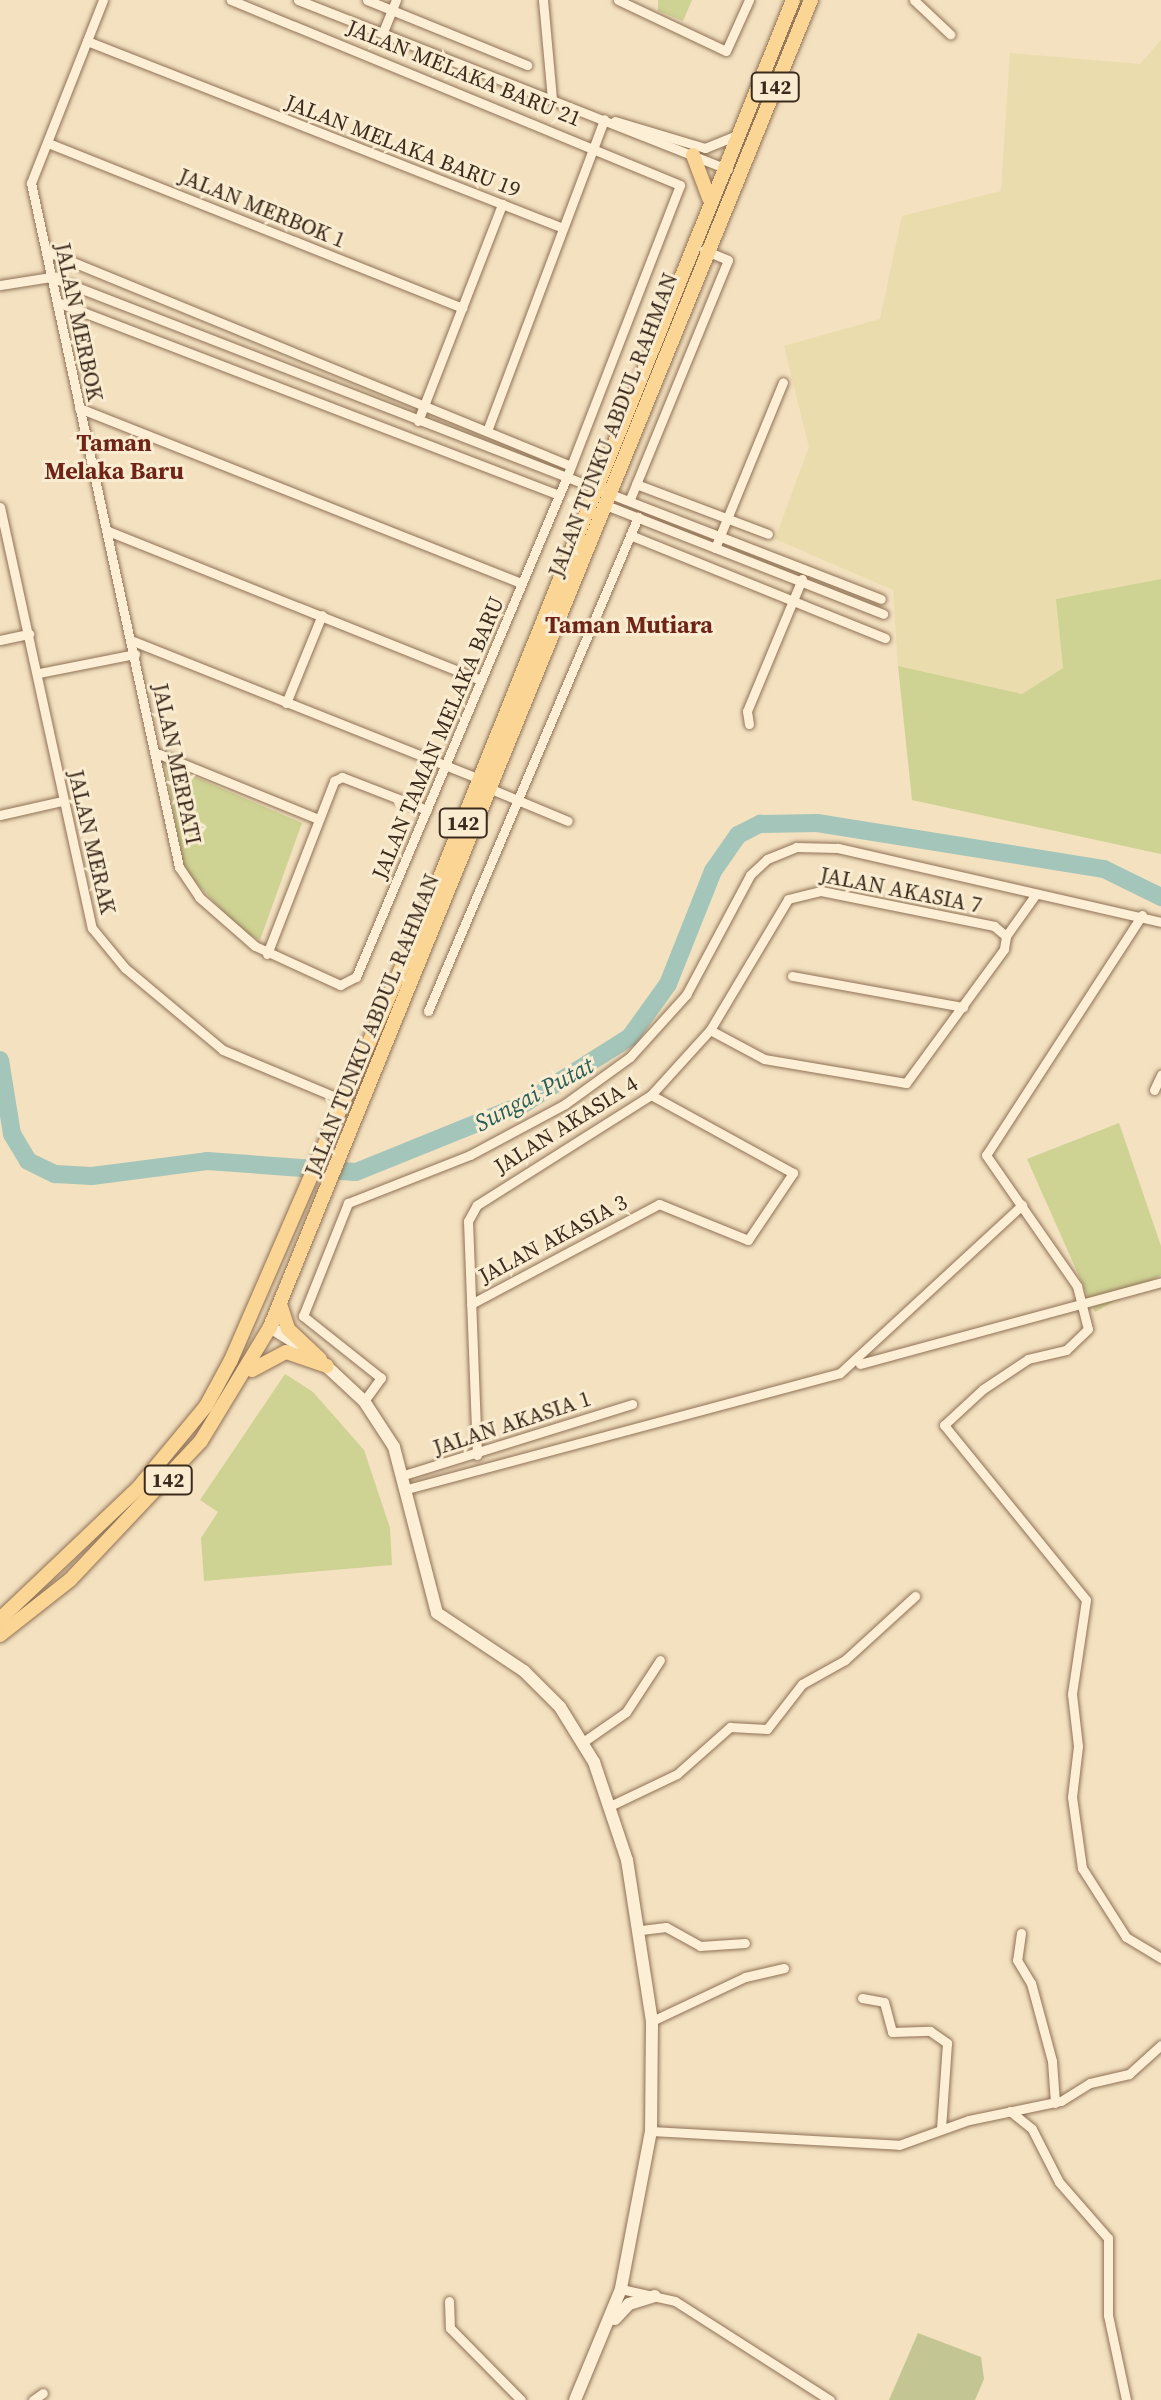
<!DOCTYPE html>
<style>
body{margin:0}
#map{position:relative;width:1161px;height:2400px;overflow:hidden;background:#f3e1c0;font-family:"Source Serif 4",serif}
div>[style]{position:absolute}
.farmland>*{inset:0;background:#eadcad}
.green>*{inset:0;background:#ced293}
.cemetery>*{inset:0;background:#c3c693}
.river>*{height:18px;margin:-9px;padding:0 9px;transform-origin:9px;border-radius:9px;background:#a4c5b9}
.roads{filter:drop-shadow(0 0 2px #8f7156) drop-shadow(0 0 2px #8f7156)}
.street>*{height:9px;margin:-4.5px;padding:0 4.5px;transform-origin:4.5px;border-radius:4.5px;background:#fcefd5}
.secondary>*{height:12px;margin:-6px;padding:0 6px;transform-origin:6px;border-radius:6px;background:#fcefd5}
.primary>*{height:14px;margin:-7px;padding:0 7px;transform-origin:7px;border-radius:7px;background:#fad594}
span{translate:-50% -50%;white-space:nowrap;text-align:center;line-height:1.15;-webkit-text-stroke:6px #f9ecd1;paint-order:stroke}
.shield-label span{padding:2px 6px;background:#f9ecd1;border:2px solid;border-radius:6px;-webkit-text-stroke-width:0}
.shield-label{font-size:20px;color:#3c2a1c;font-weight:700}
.street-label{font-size:22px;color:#3c2a1c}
.neighbourhood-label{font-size:24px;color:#6e2416;font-weight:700}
.water-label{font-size:24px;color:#295e58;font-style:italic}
</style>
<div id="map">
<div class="farmland">
<div style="clip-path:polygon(1161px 40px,1161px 579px,1057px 599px,1063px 668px,1022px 694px,898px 666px,893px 590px,775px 539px,809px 447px,784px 346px,880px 319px,902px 216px,1001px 191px,1010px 53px,1140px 64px)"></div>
</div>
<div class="green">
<div style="clip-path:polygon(692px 0,683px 21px,658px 11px,658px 0)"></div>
<div style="clip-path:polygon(1161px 579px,1161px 854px,912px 800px,898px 666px,1022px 694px,1063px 668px,1056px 599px)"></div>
<div style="clip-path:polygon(165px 764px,302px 823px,260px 940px,243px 932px,184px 870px)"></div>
<div style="clip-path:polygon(1119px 1123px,1161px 1246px,1161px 1275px,1095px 1312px,1027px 1159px)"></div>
<div style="clip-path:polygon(285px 1374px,313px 1392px,364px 1450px,390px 1528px,392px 1565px,204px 1581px,201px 1538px,218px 1512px,200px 1500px)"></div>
</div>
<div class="cemetery">
<div style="clip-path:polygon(918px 2333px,981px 2357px,984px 2379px,975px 2400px,889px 2400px)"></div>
</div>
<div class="river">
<div style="left:0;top:1060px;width:75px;rotate:80.8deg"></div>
<div style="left:12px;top:1134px;width:31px;rotate:59deg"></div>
<div style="left:28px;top:1161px;width:30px;rotate:26deg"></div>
<div style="left:55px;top:1174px;width:37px;rotate:3deg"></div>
<div style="left:92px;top:1176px;width:116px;rotate:-7.4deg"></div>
<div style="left:207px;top:1161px;width:149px;rotate:4.2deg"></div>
<div style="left:356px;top:1172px;width:179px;rotate:-22deg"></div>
<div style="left:522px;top:1105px;width:128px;rotate:-32.2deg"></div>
<div style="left:630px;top:1037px;width:65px;rotate:-54.4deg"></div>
<div style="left:668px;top:984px;width:122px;rotate:-68.3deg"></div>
<div style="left:713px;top:871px;width:44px;rotate:-55.2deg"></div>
<div style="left:738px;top:835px;width:25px;rotate:-27deg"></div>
<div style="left:760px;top:824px;width:57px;rotate:-1deg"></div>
<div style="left:817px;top:823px;width:291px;rotate:9.1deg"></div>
<div style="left:1104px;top:869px;width:64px;rotate:26.2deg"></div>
</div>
<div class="roads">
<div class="street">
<div style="left:103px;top:0;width:197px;rotate:111.5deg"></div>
<div style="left:31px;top:183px;width:700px;rotate:77.79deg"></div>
<div style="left:179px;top:867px;width:36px;rotate:56deg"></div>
<div style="left:199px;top:897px;width:74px;rotate:41.2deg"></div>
<div style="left:255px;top:946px;width:94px;rotate:24.6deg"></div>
<div style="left:340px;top:985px;width:18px;rotate:-27deg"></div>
<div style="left:356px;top:977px;width:540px;rotate:-67.14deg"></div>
<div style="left:566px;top:479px;width:315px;rotate:-68.8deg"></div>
<div style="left:680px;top:185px;width:486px;rotate:-157.6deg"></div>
<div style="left:298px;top:0;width:462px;rotate:21.5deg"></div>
<div style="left:367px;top:0;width:173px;rotate:22.1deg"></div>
<div style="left:543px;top:0;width:98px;rotate:84.8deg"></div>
<div style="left:618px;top:0;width:119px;rotate:25.3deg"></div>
<div style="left:726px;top:51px;width:56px;rotate:-65.7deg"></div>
<div style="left:914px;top:0;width:50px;rotate:43.4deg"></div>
<div style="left:383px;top:32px;width:35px;rotate:-68deg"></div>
<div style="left:87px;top:41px;width:511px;rotate:21.45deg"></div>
<div style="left:615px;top:121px;width:94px;rotate:16.7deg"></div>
<div style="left:705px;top:148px;width:32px;rotate:-22deg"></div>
<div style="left:48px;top:143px;width:446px;rotate:21.7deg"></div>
<div style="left:46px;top:251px;width:567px;rotate:22.27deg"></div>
<div style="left:0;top:285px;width:52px;rotate:-8.9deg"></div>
<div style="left:51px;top:277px;width:890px;rotate:21.2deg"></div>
<div style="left:57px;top:302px;width:538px;rotate:21.03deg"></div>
<div style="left:79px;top:408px;width:476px;rotate:21.6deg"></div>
<div style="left:418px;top:421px;width:233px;rotate:-68.8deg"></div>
<div style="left:487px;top:431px;width:333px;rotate:-69.4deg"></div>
<div style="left:636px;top:484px;width:141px;rotate:20.7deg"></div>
<div style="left:630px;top:499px;width:258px;rotate:-67.7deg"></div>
<div style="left:728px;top:260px;width:26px;rotate:-157deg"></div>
<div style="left:603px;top:504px;width:301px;rotate:21.4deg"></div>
<div style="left:0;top:507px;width:431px;rotate:77.7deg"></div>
<div style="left:92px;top:928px;width:52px;rotate:50.5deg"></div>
<div style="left:125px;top:968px;width:128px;rotate:39.9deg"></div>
<div style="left:223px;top:1050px;width:132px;rotate:22.7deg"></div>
<div style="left:108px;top:531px;width:402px;rotate:21.8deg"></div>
<div style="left:630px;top:535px;width:275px;rotate:22deg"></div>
<div style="left:715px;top:548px;width:179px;rotate:-67.7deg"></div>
<div style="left:0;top:640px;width:30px;rotate:-12deg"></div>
<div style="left:133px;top:641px;width:373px;rotate:21.7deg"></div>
<div style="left:39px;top:673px;width:98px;rotate:-11.2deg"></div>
<div style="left:286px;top:703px;width:95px;rotate:-67.8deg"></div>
<div style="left:749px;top:724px;width:13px;rotate:-99deg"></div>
<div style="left:747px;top:711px;width:143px;rotate:-67.4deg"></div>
<div style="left:159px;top:754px;width:172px;rotate:22.2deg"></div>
<div style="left:491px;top:789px;width:83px;rotate:22.6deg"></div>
<div style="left:0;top:815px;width:64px;rotate:-12.7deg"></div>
<div style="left:1142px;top:915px;width:286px;rotate:123deg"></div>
<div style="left:986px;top:1155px;width:160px;rotate:55.2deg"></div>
<div style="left:1077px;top:1286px;width:44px;rotate:75.7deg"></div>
<div style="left:1088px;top:1329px;width:30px;rotate:136deg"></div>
<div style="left:1066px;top:1350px;width:39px;rotate:167deg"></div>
<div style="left:1028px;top:1359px;width:54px;rotate:146.3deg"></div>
<div style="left:983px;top:1389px;width:53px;rotate:137.3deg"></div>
<div style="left:944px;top:1425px;width:225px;rotate:50.9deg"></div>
<div style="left:1086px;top:1600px;width:95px;rotate:98.5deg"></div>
<div style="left:1072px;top:1694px;width:52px;rotate:83.4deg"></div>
<div style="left:1078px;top:1746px;width:51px;rotate:96.7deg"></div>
<div style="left:1072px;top:1797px;width:72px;rotate:82deg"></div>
<div style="left:1082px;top:1868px;width:82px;rotate:57.5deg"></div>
<div style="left:1126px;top:1937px;width:41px;rotate:31deg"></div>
<div style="left:1006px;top:936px;width:52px;rotate:-54.5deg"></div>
<div style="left:267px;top:954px;width:186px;rotate:-68.8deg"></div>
<div style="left:334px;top:781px;width:9px;rotate:-27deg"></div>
<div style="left:342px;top:777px;width:91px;rotate:21.2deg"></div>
<div style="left:792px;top:976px;width:174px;rotate:10.3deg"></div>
<div style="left:428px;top:1011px;width:537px;rotate:-66.97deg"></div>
<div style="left:710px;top:1030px;width:61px;rotate:28.2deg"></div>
<div style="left:764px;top:1059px;width:144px;rotate:9.6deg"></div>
<div style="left:906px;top:1083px;width:166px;rotate:-53.8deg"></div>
<div style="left:1004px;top:949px;width:13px;rotate:-81deg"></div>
<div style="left:1154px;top:1090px;width:17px;rotate:-65deg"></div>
<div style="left:471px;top:1304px;width:213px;rotate:-28deg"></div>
<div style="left:659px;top:1204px;width:96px;rotate:22deg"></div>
<div style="left:748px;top:1240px;width:81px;rotate:-56.1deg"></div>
<div style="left:793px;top:1173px;width:162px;rotate:-151.2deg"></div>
<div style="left:860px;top:1364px;width:312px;rotate:-15.2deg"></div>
<div style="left:364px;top:1401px;width:29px;rotate:-54deg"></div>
<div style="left:381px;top:1378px;width:100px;rotate:-141.5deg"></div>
<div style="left:303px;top:1316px;width:122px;rotate:-68.3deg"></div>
<div style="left:348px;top:1203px;width:131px;rotate:-21.5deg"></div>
<div style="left:470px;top:1155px;width:108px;rotate:-28.2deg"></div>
<div style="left:565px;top:1104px;width:80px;rotate:-35.9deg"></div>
<div style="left:630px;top:1057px;width:84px;rotate:-47.9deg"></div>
<div style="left:686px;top:995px;width:136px;rotate:-61.9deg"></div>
<div style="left:750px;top:875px;width:23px;rotate:-43deg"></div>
<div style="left:767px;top:859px;width:31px;rotate:-22deg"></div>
<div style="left:796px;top:847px;width:42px;rotate:1.4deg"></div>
<div style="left:838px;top:848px;width:331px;rotate:12.9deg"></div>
<div style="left:477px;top:1455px;width:234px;rotate:-92.2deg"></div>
<div style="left:468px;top:1221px;width:18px;rotate:-61deg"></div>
<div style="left:477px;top:1205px;width:206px;rotate:-32.3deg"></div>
<div style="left:651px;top:1095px;width:88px;rotate:-47.8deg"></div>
<div style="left:710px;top:1030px;width:152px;rotate:-59.2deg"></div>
<div style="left:788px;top:899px;width:34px;rotate:-14deg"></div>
<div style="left:821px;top:891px;width:177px;rotate:11.4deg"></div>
<div style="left:994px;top:926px;width:16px;rotate:40deg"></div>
<div style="left:404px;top:1475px;width:239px;rotate:-17.3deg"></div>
<div style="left:407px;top:1489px;width:448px;rotate:-15deg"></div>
<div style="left:840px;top:1373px;width:248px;rotate:-42.7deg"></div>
<div style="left:583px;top:1742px;width:52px;rotate:-34.9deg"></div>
<div style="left:626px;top:1712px;width:62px;rotate:-56.8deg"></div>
<div style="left:612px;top:1805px;width:72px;rotate:-25.5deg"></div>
<div style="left:677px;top:1774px;width:71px;rotate:-41.6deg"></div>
<div style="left:730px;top:1727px;width:37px;rotate:3deg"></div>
<div style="left:767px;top:1729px;width:57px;rotate:-52.1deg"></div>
<div style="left:802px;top:1684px;width:49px;rotate:-29.2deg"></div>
<div style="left:845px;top:1660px;width:95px;rotate:-42.4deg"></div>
<div style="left:641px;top:1930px;width:25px;rotate:-7deg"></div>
<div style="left:666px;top:1927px;width:39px;rotate:29deg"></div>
<div style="left:700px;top:1946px;width:45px;rotate:-3.8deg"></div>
<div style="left:1021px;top:1933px;width:27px;rotate:98deg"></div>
<div style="left:1017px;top:1960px;width:27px;rotate:59deg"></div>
<div style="left:1031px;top:1983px;width:81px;rotate:74.9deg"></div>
<div style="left:1052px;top:2061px;width:42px;rotate:85.9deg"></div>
<div style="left:862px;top:1998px;width:22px;rotate:10deg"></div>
<div style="left:884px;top:2002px;width:31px;rotate:75deg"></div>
<div style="left:892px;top:2032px;width:38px;rotate:-2deg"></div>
<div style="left:930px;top:2031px;width:21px;rotate:35deg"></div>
<div style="left:947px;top:2043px;width:86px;rotate:94deg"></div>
<div style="left:652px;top:2021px;width:103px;rotate:-25.3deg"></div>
<div style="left:745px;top:1977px;width:40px;rotate:-13deg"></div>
<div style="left:1010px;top:2111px;width:28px;rotate:39deg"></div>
<div style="left:1032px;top:2129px;width:59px;rotate:63deg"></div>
<div style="left:1059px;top:2182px;width:74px;rotate:48.8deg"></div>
<div style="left:1108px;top:2238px;width:77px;rotate:90deg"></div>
<div style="left:1108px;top:2315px;width:87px;rotate:78deg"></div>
<div style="left:651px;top:2131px;width:248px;rotate:3.2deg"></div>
<div style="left:899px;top:2145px;width:74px;rotate:-19.7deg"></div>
<div style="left:969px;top:2120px;width:94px;rotate:-11.7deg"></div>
<div style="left:1061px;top:2101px;width:34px;rotate:-32deg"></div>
<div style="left:1090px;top:2083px;width:40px;rotate:-13deg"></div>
<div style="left:1129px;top:2074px;width:43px;rotate:-42.2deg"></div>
<div style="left:621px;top:2289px;width:55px;rotate:12.5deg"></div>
<div style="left:675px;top:2301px;width:184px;rotate:32.6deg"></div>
<div style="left:449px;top:2301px;width:27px;rotate:88deg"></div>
<div style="left:450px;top:2328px;width:101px;rotate:45.4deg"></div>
<div style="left:33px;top:2400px;width:12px;rotate:-35deg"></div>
</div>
<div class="secondary">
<div style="left:270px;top:1327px;width:32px;rotate:32deg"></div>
<div style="left:322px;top:1362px;width:57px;rotate:42.9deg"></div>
<div style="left:364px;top:1401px;width:55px;rotate:56.9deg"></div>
<div style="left:394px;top:1447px;width:171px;rotate:75.5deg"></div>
<div style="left:437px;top:1613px;width:105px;rotate:33.7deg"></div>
<div style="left:524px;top:1671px;width:51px;rotate:45deg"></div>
<div style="left:560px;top:1707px;width:65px;rotate:58.3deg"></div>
<div style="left:594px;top:1762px;width:103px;rotate:71.4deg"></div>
<div style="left:627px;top:1860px;width:163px;rotate:81.2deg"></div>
<div style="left:652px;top:2021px;width:110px;rotate:90.5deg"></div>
<div style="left:651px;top:2131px;width:161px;rotate:100.8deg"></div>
<div style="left:621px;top:2289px;width:120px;rotate:112.5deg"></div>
<div style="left:615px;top:2319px;width:21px;rotate:-47deg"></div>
<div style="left:629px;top:2304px;width:27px;rotate:-17deg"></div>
</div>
<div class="primary">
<div style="left:693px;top:155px;width:46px;rotate:69.6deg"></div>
<div style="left:280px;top:1304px;width:26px;rotate:72deg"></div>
<div style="left:288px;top:1329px;width:44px;rotate:43.2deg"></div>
<div style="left:252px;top:1370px;width:38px;rotate:-28deg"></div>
<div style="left:286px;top:1352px;width:43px;rotate:18.9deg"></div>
<div style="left:0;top:1619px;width:192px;rotate:-43.5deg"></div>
<div style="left:139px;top:1487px;width:105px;rotate:-50.4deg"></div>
<div style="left:206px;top:1406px;width:52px;rotate:-61.5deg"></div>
<div style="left:231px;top:1360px;width:483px;rotate:-66.5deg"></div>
<div style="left:424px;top:917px;width:988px;rotate:-68.08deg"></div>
<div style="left:0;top:1635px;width:89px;rotate:-38.2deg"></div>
<div style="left:70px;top:1580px;width:191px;rotate:-46.7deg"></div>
<div style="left:201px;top:1441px;width:133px;rotate:-58.8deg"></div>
<div style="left:270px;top:1327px;width:1433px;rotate:-67.82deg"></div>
</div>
</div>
<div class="shield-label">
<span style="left:775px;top:87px">142</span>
<span style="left:463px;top:823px">142</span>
<span style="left:168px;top:1480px">142</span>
</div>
<div class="street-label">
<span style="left:464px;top:73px;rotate:22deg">JALAN MELAKA BARU 21</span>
<span style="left:403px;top:146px;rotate:21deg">JALAN MELAKA BARU 19</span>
<span style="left:262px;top:208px;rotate:22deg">JALAN MERBOK 1</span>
<span style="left:79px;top:322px;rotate:78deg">JALAN MERBOK</span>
<span style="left:613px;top:425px;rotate:-69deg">JALAN TUNKU ABDUL RAHMAN</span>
<span style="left:438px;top:738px;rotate:-67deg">JALAN TAMAN MELAKA BARU</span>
<span style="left:177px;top:764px;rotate:78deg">JALAN MERPATI</span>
<span style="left:92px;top:842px;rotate:77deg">JALAN MERAK</span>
<span style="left:901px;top:890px;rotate:11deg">JALAN AKASIA 7</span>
<span style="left:372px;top:1025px;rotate:-68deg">JALAN TUNKU ABDUL RAHMAN</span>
<span style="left:566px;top:1125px;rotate:-32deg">JALAN AKASIA 4</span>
<span style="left:553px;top:1239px;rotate:-28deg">JALAN AKASIA 3</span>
<span style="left:512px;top:1423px;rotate:-18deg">JALAN AKASIA 1</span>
</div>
<div class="neighbourhood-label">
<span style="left:114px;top:457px">Taman<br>Melaka Baru</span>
<span style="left:629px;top:625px">Taman Mutiara</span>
</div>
<div class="water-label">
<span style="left:534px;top:1094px;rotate:-28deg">Sungai Putat</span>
</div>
</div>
